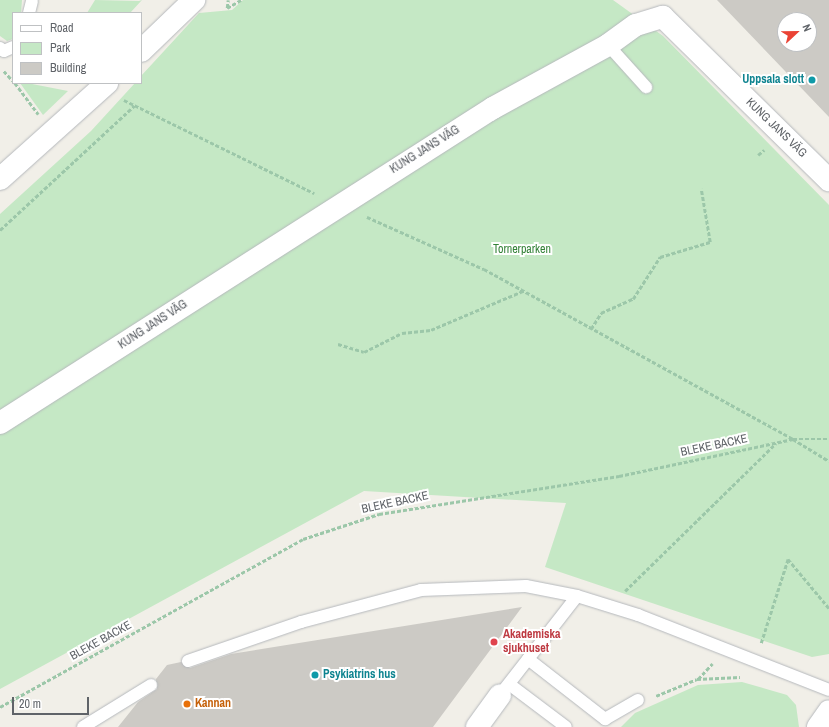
<!DOCTYPE html>
<meta charset="utf-8">
<style>
body{margin:0}
#map{position:relative;width:829px;height:727px;overflow:hidden;background:#f1efe8;font-family:"Archivo Narrow",sans-serif}
div>[style]{position:absolute}
.green>*{inset:0;background:#c5e8c5}
.building>*{inset:0;background:#cccac5}
.path>*{height:2.5px;margin-top:-1.25px;transform-origin:0;background:repeating-linear-gradient(90deg,#9cc7a9 0 4px,transparent 0 6px)}
.roads{filter:drop-shadow(0 0 1px #b5b8bc) drop-shadow(0 0 1px #b5b8bc)}
.lane>*{height:12px;margin:-6px;padding:0 6px;transform-origin:6px;border-radius:6px;background:#fff}
.street>*{height:22px;margin:-11px;padding:0 11px;transform-origin:11px;border-radius:11px;background:#fff}
.secondary>*{height:22px;margin:-11px;padding:0 11px;transform-origin:11px;border-radius:11px;background:#fff}
.dots>*{width:11px;height:11px;translate:-50% -50%;box-sizing:border-box;border:2px solid #fff;border-radius:50%}
span{translate:-50% -50%;white-space:nowrap;text-align:center;line-height:1.15;-webkit-text-stroke:4px #fff;paint-order:stroke}
.culture-label{font-size:12px;color:#0d838f;font-weight:700}
.right{translate:-100% -50%;text-align:right}
.left{translate:0 -50%;text-align:left}
.street-label{font-size:12px;color:#5f6368}
.park-label{font-size:12px;color:#348238}
.health-label{font-size:12px;color:#be3a42;font-weight:700}
.food-label{font-size:12px;color:#c56008;font-weight:700}
.legend{position:absolute;left:12px;top:12px;width:130px;height:72px;box-sizing:border-box;background:#fff;border:1px solid #bfc1c3;margin:0;padding:5px 7px;list-style:none;font-size:12px;color:#5f6368}
.legend li{display:flex;align-items:center;gap:8px;height:20px}
.legend b{width:20px;border:1px solid #bfc1c3}
.north{position:absolute;left:777px;top:12px;width:40px;height:40px;box-sizing:border-box;background:#fff;border:1px solid #bfc1c3;border-radius:50%;rotate:68deg;font-size:11px;font-weight:700;line-height:16px;text-align:center;color:#5f6368}
.north::after{content:'';display:block;margin:auto;width:14px;height:18px;background:#ea4335;clip-path:polygon(50% 0,100% 100%,50% 72%,0 100%)}
.scale{position:absolute;left:12px;top:697px;width:77px;height:18px;box-sizing:border-box;border:2px solid #5f6368;border-top:0;padding-left:5px;font-size:12px;line-height:14px;white-space:nowrap;color:#5f6368;-webkit-text-stroke:3px #fff;paint-order:stroke}
</style>
<div id="map">
<div class="green">
<div style="clip-path:polygon(0 0,22px 0,21px 13px,13px 13px,13px 39px,7px 41px,0 36px)"></div>
<div style="clip-path:polygon(95px 0,139px 1px,142px 0,130px 13px,87px 13px)"></div>
<div style="clip-path:polygon(243px 0,613px 0,663px 36px,829px 205px,829px 654px,812px 657px,545px 567px,566px 503px,364px 491px,0 689px,0 214px,91px 131px,135px 83px,141px 83px,141px 76px,199px 13px,232px 10px)"></div>
<div style="clip-path:polygon(20px 83px,27px 83px,68px 91px,43px 115px)"></div>
<div style="clip-path:polygon(742px 682px,787px 695px,796px 705px,799px 727px,621px 727px,635px 713px,698px 685px)"></div>
</div>
<div class="building">
<div style="clip-path:polygon(evenodd,717px 0,829px 0,829px 117px,717px 0,785px 20px,809px 20px,809px 44px,785px 44px,785px 20px)"></div>
<div style="clip-path:polygon(522px 607px,433px 727px,118px 727px,138px 702px,157px 689px,156px 679px,167px 665px,181px 662px,190px 668px,231px 654px)"></div>
</div>
<div class="path">
<div style="left:227px;top:8px;width:16px;rotate:-30deg"></div>
<div style="left:227px;top:8px;width:8px;rotate:-83deg"></div>
<div style="left:4px;top:71px;width:13px;rotate:48deg"></div>
<div style="left:15px;top:83px;width:39px;rotate:53deg"></div>
<div style="left:124px;top:100px;width:212px;rotate:26.1deg"></div>
<div style="left:758px;top:155px;width:8px;rotate:-40deg"></div>
<div style="left:367px;top:217px;width:128px;rotate:24deg"></div>
<div style="left:484px;top:269px;width:353px;rotate:28.8deg"></div>
<div style="left:793px;top:439px;width:36px"></div>
<div style="left:0;top:230px;width:183px;rotate:-42.8deg"></div>
<div style="left:591px;top:329px;width:19px;rotate:-58deg"></div>
<div style="left:601px;top:313px;width:35px;rotate:-24deg"></div>
<div style="left:633px;top:299px;width:50px;rotate:-57.3deg"></div>
<div style="left:660px;top:257px;width:52px;rotate:-16.7deg"></div>
<div style="left:710px;top:242px;width:54px;rotate:-99.6deg"></div>
<div style="left:338px;top:344px;width:27px;rotate:17deg"></div>
<div style="left:364px;top:352px;width:42px;rotate:-26.6deg"></div>
<div style="left:402px;top:333px;width:29px;rotate:-6deg"></div>
<div style="left:431px;top:330px;width:100px;rotate:-23deg"></div>
<div style="left:625px;top:591px;width:211px;rotate:-44.4deg"></div>
<div style="left:761px;top:643px;width:88px;rotate:-72.2deg"></div>
<div style="left:788px;top:559px;width:64px;rotate:50.1deg"></div>
<div style="left:698px;top:679px;width:21px;rotate:-47deg"></div>
<div style="left:656px;top:696px;width:44px;rotate:-22.5deg"></div>
<div style="left:697px;top:679px;width:43px;rotate:-2.7deg"></div>
<div style="left:0;top:707px;width:346px;rotate:-29deg"></div>
<div style="left:303px;top:539px;width:80px;rotate:-18.2deg"></div>
<div style="left:379px;top:514px;width:243px;rotate:-9deg"></div>
<div style="left:619px;top:476px;width:178px;rotate:-12deg"></div>
<div style="left:793px;top:439px;width:42px;rotate:31.4deg"></div>
</div>
<div class="roads">
<div class="lane">
<div style="left:29px;top:13px;width:12px;rotate:-76deg"></div>
<div style="left:608px;top:45px;width:57px;rotate:47.9deg"></div>
<div style="left:0;top:48px;width:5px;rotate:37deg"></div>
<div style="left:4px;top:51px;width:10px;rotate:-24deg"></div>
<div style="left:528px;top:659px;width:98px;rotate:37.9deg"></div>
<div style="left:605px;top:719px;width:38px;rotate:-30deg"></div>
<div style="left:188px;top:661px;width:120px;rotate:-19deg"></div>
<div style="left:301px;top:622px;width:124px;rotate:-14.9deg"></div>
<div style="left:421px;top:590px;width:105px;rotate:-2.2deg"></div>
<div style="left:526px;top:586px;width:52px;rotate:11.1deg"></div>
<div style="left:577px;top:596px;width:64px;rotate:17.3deg"></div>
<div style="left:638px;top:615px;width:205px;rotate:21.4deg"></div>
<div style="left:509px;top:684px;width:71px;rotate:37deg"></div>
<div style="left:500px;top:695px;width:125px;rotate:-52.1deg"></div>
<div style="left:83px;top:727px;width:80px;rotate:-31.7deg"></div>
</div>
<div class="street">
<div style="left:0;top:423px;width:585px;rotate:-32.58deg"></div>
<div style="left:493px;top:108px;width:131px;rotate:-28.7deg"></div>
<div style="left:608px;top:45px;width:34px;rotate:-36deg"></div>
<div style="left:636px;top:25px;width:28px;rotate:-17deg"></div>
<div style="left:663px;top:17px;width:233px;rotate:44.5deg"></div>
<div style="left:477px;top:727px;width:39px;rotate:-54deg"></div>
<div style="left:818px;top:727px;width:19px;rotate:-55deg"></div>
</div>
<div class="secondary">
<div style="left:141px;top:51px;width:74px;rotate:-43.9deg"></div>
<div style="left:0;top:179px;width:144px;rotate:-41.9deg"></div>
</div>
</div>
<div class="dots">
<div style="left:812px;top:80px;background:#0f9aa8"></div>
<div style="left:494px;top:642px;background:#e0444e"></div>
<div style="left:315px;top:675px;background:#0f9aa8"></div>
<div style="left:187px;top:704px;background:#e8710a"></div>
</div>
<div class="culture-label">
<span class="right" style="left:804px;top:80px">Uppsala slott</span>
<span class="left" style="left:323px;top:675px">Psykiatrins hus</span>
</div>
<div class="street-label">
<span style="left:776px;top:128px;rotate:44deg">KUNG JANS VÄG</span>
<span style="left:425px;top:150px;rotate:-32deg">KUNG JANS VÄG</span>
<span style="left:153px;top:325px;rotate:-33deg">KUNG JANS VÄG</span>
<span style="left:714px;top:446px;rotate:-12deg">BLEKE BACKE</span>
<span style="left:395px;top:503px;rotate:-12deg">BLEKE BACKE</span>
<span style="left:101px;top:641px;rotate:-29deg">BLEKE BACKE</span>
</div>
<div class="park-label">
<span style="left:522px;top:250px">Tornerparken</span>
</div>
<div class="health-label">
<span class="left" style="left:503px;top:642px">Akademiska<br>sjukhuset</span>
</div>
<div class="food-label">
<span class="left" style="left:195px;top:704px">Kannan</span>
</div>
<ul class="legend">
<li><b style="height:5px;background:#fff"></b>Road</li>
<li><b style="height:11px;background:#c5e8c5"></b>Park</li>
<li><b style="height:11px;background:#cccac5"></b>Building</li>
</ul>
<div class="north">N</div>
<div class="scale">20 m</div>
</div>
